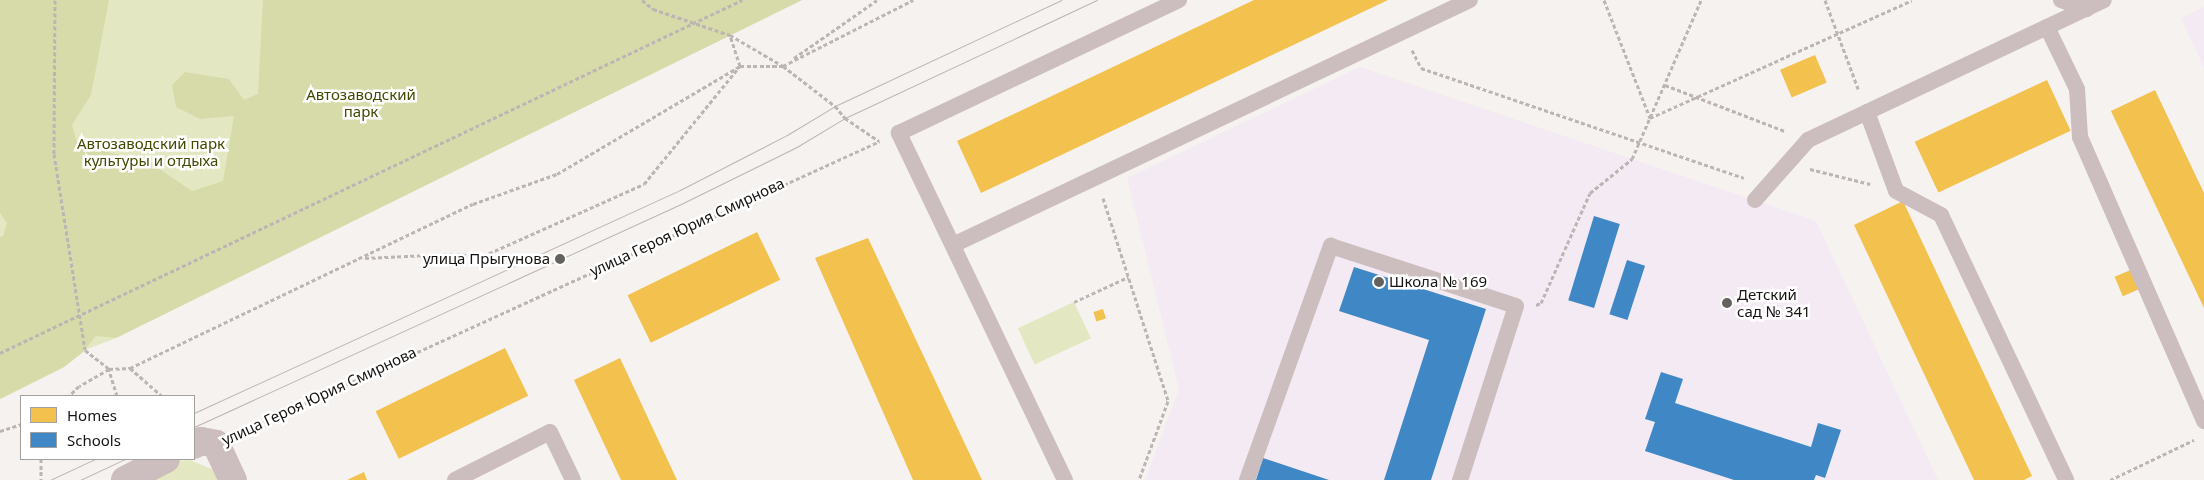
<!DOCTYPE html>
<meta charset="utf-8">
<style>
body{margin:0}
#map{position:relative;width:2204px;height:480px;overflow:hidden;background:#f6f2ef;font-family:"Noto Sans",sans-serif}
div>[style]{position:absolute}
.education>*{inset:0;background:#f3eaf3}
.green>*{inset:0;background:#e4e8c2;transform-origin:0 0}
.forest>*{inset:0;background:#d7dbaa}
.homes>*{inset:0;background:#f2c14e;transform-origin:0 0}
.schools>*{inset:0;background:#3f88c5;transform-origin:0 0}
.path>*{height:3px;margin-top:-1.5px;transform-origin:0;background:repeating-linear-gradient(90deg,#bdb4b4 0 4px,transparent 0 6.5px)}
.lane>*{height:16px;margin:-8px;padding:0 8px;transform-origin:8px;border-radius:8px;background:#ccbdbe}
.street>*{height:28px;margin:-14px;padding:0 14px;transform-origin:14px;border-radius:14px;background:#ccbdbe}
.tram>*{height:1px;margin:-0.5px;padding:0 0.5px;transform-origin:0.5px;border-radius:0.5px;background:#bcb4b3}
.dots>*{width:14px;height:14px;translate:-50% -50%;box-sizing:border-box;border:2px solid #fff;border-radius:50%}
span{translate:-50% -50%;white-space:nowrap;text-align:center;line-height:1.15;-webkit-text-stroke:5px #fff;paint-order:stroke}
.park-label{font-size:15px;color:#434801}
.street-label{font-size:15px;color:#161412}
.poi-label{font-size:15px;color:#161412}
.right{translate:-100% -50%;text-align:right}
.left{translate:0 -50%;text-align:left}
.legend{position:absolute;left:20px;top:395px;width:175px;height:65px;box-sizing:border-box;background:#fff;border:1px solid #a2a1a0;margin:0;padding:6px 9px;list-style:none;font-size:15px;color:#161412}
.legend li{display:flex;align-items:center;gap:10px;height:25px}
.legend b{width:25px;border:1px solid #a2a1a0}
</style>
<div id="map">
<div class="education">
<div style="clip-path:polygon(2204px 7px,2204px 68px,2181px 18px)"></div>
<div style="clip-path:polygon(1360px 67px,1816px 221px,1938px 480px,1145px 480px,1179px 389px,1127px 178px)"></div>
</div>
<div class="green">
<div style="clip-path:polygon(0 0,802px 0,116px 338px,85px 350px,64px 367px,0 399px)"></div>
<div style="left:1074px;top:302px;width:40px;height:62px;rotate:65deg"></div>
<div style="clip-path:polygon(190px 460px,221px 473px,224px 480px,134px 480px,174px 461px)"></div>
</div>
<div class="forest">
<div style="clip-path:polygon(0 0,109px 0,91px 95px,72px 125px,78px 146px,146px 160px,192px 191px,223px 181px,234px 116px,200px 119px,176px 107px,172px 85px,185px 72px,229px 79px,244px 100px,258px 94px,263px 0,802px 0,116px 338px,96px 336px,82px 353px,64px 367px,0 399px,0 237px,3px 236px,7px 223px,0 213px)"></div>
</div>
<div class="homes">
<div style="clip-path:polygon(1254px 0,1388px 0,981px 193px,957px 141px)"></div>
<div style="left:1815px;top:55px;width:30px;height:38px;rotate:67deg"></div>
<div style="left:2047px;top:80px;width:56px;height:146px;rotate:65deg"></div>
<div style="clip-path:polygon(2155px 90px,2204px 193px,2204px 308px,2111px 111px)"></div>
<div style="clip-path:polygon(1903px 201px,2032px 476px,2024px 480px,1974px 480px,1854px 225px)"></div>
<div style="left:757px;top:232px;width:53px;height:144px;rotate:64deg"></div>
<div style="clip-path:polygon(868px 238px,982px 480px,913px 480px,815px 258px)"></div>
<div style="left:2133px;top:269px;width:21px;height:20px;rotate:67deg"></div>
<div style="left:1103px;top:309px;width:10px;height:10px;rotate:73deg"></div>
<div style="left:505px;top:348px;width:53px;height:144px;rotate:64deg"></div>
<div style="clip-path:polygon(620px 358px,677px 480px,621px 480px,574px 380px)"></div>
<div style="clip-path:polygon(364px 472px,367px 480px,347px 480px)"></div>
</div>
<div class="schools">
<div style="left:1594px;top:216px;width:27px;height:88px;rotate:17deg"></div>
<div style="left:1627px;top:260px;width:19px;height:57px;rotate:18deg"></div>
<div style="clip-path:polygon(1354px 267px,1486px 309px,1431px 480px,1384px 480px,1429px 340px,1339px 311px)"></div>
<div style="clip-path:polygon(1661px 372px,1683px 379px,1675px 403px,1811px 447px,1818px 423px,1841px 430px,1825px 478px,1816px 475px,1814px 480px,1734px 480px,1645px 451px,1655px 422px,1645px 419px)"></div>
<div style="clip-path:polygon(1263px 458px,1329px 480px,1256px 480px)"></div>
</div>
<div class="path">
<div style="left:55px;top:0;width:154px;rotate:90.4deg"></div>
<div style="left:54px;top:154px;width:198px;rotate:81deg"></div>
<div style="left:85px;top:350px;width:31px;rotate:38deg"></div>
<div style="left:109px;top:369px;width:34px;rotate:150deg"></div>
<div style="left:79px;top:386px;width:14px;rotate:135deg"></div>
<div style="left:642px;top:0;width:14px;rotate:39deg"></div>
<div style="left:653px;top:9px;width:81px;rotate:18.7deg"></div>
<div style="left:1604px;top:0;width:127px;rotate:68.7deg"></div>
<div style="left:1650px;top:118px;width:287px;rotate:-24.2deg"></div>
<div style="left:1825px;top:0;width:97px;rotate:69.5deg"></div>
<div style="left:1412px;top:50px;width:20px;rotate:63deg"></div>
<div style="left:1421px;top:68px;width:341px;rotate:18.8deg"></div>
<div style="left:794px;top:58px;width:101px;rotate:-34.9deg"></div>
<div style="left:1665px;top:85px;width:129px;rotate:21deg"></div>
<div style="left:1810px;top:169px;width:62px;rotate:14deg"></div>
<div style="left:1103px;top:198px;width:213px;rotate:72.2deg"></div>
<div style="left:1168px;top:401px;width:84px;rotate:110.2deg"></div>
<div style="left:365px;top:258px;width:84px;rotate:-2.7deg"></div>
<div style="left:449px;top:254px;width:34px;rotate:3deg"></div>
<div style="left:483px;top:256px;width:176px;rotate:-24.1deg"></div>
<div style="left:644px;top:184px;width:152px;rotate:-50.9deg"></div>
<div style="left:740px;top:66px;width:33px;rotate:-108deg"></div>
<div style="left:730px;top:35px;width:61px;rotate:30.3deg"></div>
<div style="left:783px;top:66px;width:66px;rotate:37.6deg"></div>
<div style="left:835px;top:106px;width:16px;rotate:50deg"></div>
<div style="left:845px;top:118px;width:41px;rotate:34.1deg"></div>
<div style="left:1074px;top:302px;width:60px;rotate:-24.8deg"></div>
<div style="left:1536px;top:305px;width:5px;rotate:-22deg"></div>
<div style="left:1541px;top:303px;width:120px;rotate:-66deg"></div>
<div style="left:1590px;top:193px;width:54px;rotate:-39deg"></div>
<div style="left:1632px;top:159px;width:173px;rotate:-66.5deg"></div>
<div style="left:0;top:353px;width:822px;rotate:-25.44deg"></div>
<div style="left:130px;top:368px;width:380px;rotate:-25.6deg"></div>
<div style="left:473px;top:204px;width:89px;rotate:-19.7deg"></div>
<div style="left:557px;top:174px;width:212px;rotate:-30.5deg"></div>
<div style="left:740px;top:66px;width:43px"></div>
<div style="left:783px;top:66px;width:146px;rotate:-26.9deg"></div>
<div style="left:117px;top:396px;width:28px;rotate:-107deg"></div>
<div style="left:109px;top:369px;width:21px;rotate:-3deg"></div>
<div style="left:130px;top:368px;width:43px;rotate:41.2deg"></div>
<div style="left:0;top:431px;width:22px;rotate:-18deg"></div>
<div style="left:240px;top:433px;width:703px;rotate:-24.52deg"></div>
<div style="left:41px;top:459px;width:21px;rotate:90deg"></div>
<div style="left:2110px;top:480px;width:93px;rotate:-25.5deg"></div>
</div>
<div class="lane">
<div style="left:2061px;top:0;width:27px;rotate:20deg"></div>
<div style="left:2047px;top:27px;width:69px;rotate:64.2deg"></div>
<div style="left:2077px;top:89px;width:48px;rotate:86.4deg"></div>
<div style="left:2080px;top:137px;width:310px;rotate:66.4deg"></div>
<div style="left:1867px;top:112px;width:84px;rotate:69.8deg"></div>
<div style="left:1896px;top:191px;width:51px;rotate:28.1deg"></div>
<div style="left:1941px;top:215px;width:293px;rotate:64.7deg"></div>
<div style="left:1755px;top:200px;width:80px;rotate:-48.5deg"></div>
<div style="left:1808px;top:140px;width:327px;rotate:-25.3deg"></div>
<div style="left:953px;top:245px;width:572px;rotate:-25.36deg"></div>
<div style="left:455px;top:480px;width:106px;rotate:-26.8deg"></div>
<div style="left:550px;top:432px;width:53px;rotate:64.4deg"></div>
<div style="left:1065px;top:480px;width:385px;rotate:-115.6deg"></div>
<div style="left:899px;top:133px;width:310px;rotate:-25.4deg"></div>
<div style="left:1247px;top:480px;width:249px;rotate:-70.3deg"></div>
<div style="left:1331px;top:246px;width:194px;rotate:18deg"></div>
<div style="left:1516px;top:306px;width:183px;rotate:107.8deg"></div>
</div>
<div class="street">
<div style="left:194px;top:445px;width:8px;rotate:-30deg"></div>
<div style="left:201px;top:441px;width:15px;rotate:11deg"></div>
<div style="left:216px;top:444px;width:40px;rotate:65deg"></div>
<div style="left:125px;top:480px;width:46px;rotate:-27.1deg"></div>
</div>
<div class="tram">
<div style="left:194px;top:413px;width:535px;rotate:-24.65deg"></div>
<div style="left:680px;top:190px;width:120px;rotate:-27.2deg"></div>
<div style="left:787px;top:135px;width:56px;rotate:-31.1deg"></div>
<div style="left:835px;top:106px;width:250px;rotate:-25.1deg"></div>
<div style="left:194px;top:427px;width:538px;rotate:-24.61deg"></div>
<div style="left:683px;top:203px;width:125px;rotate:-26.2deg"></div>
<div style="left:795px;top:148px;width:58px;rotate:-31deg"></div>
<div style="left:845px;top:118px;width:278px;rotate:-25.1deg"></div>
<div style="left:50px;top:480px;width:50px;rotate:-25deg"></div>
<div style="left:80px;top:480px;width:50px;rotate:-25deg"></div>
</div>
<div class="dots">
<div style="left:560px;top:259px;background:#64625f"></div>
<div style="left:1379px;top:282px;background:#64625f"></div>
<div style="left:1727px;top:303px;background:#64625f"></div>
</div>
<div class="park-label">
<span style="left:361px;top:103px">Автозаводский<br>парк</span>
<span style="left:151px;top:152px">Автозаводский парк<br>культуры и отдыха</span>
</div>
<div class="street-label">
<span style="left:687px;top:227px;rotate:-25deg">улица Героя Юрия Смирнова</span>
<span style="left:319px;top:396px;rotate:-25deg">улица Героя Юрия Смирнова</span>
</div>
<div class="poi-label">
<span class="right" style="left:550px;top:259px">улица Прыгунова</span>
<span class="left" style="left:1389px;top:282px">Школа № 169</span>
<span class="left" style="left:1737px;top:303px">Детский<br>сад № 341</span>
</div>
<ul class="legend">
<li><b style="height:14px;background:#f2c14e"></b>Homes</li>
<li><b style="height:14px;background:#3f88c5"></b>Schools</li>
</ul>
</div>
